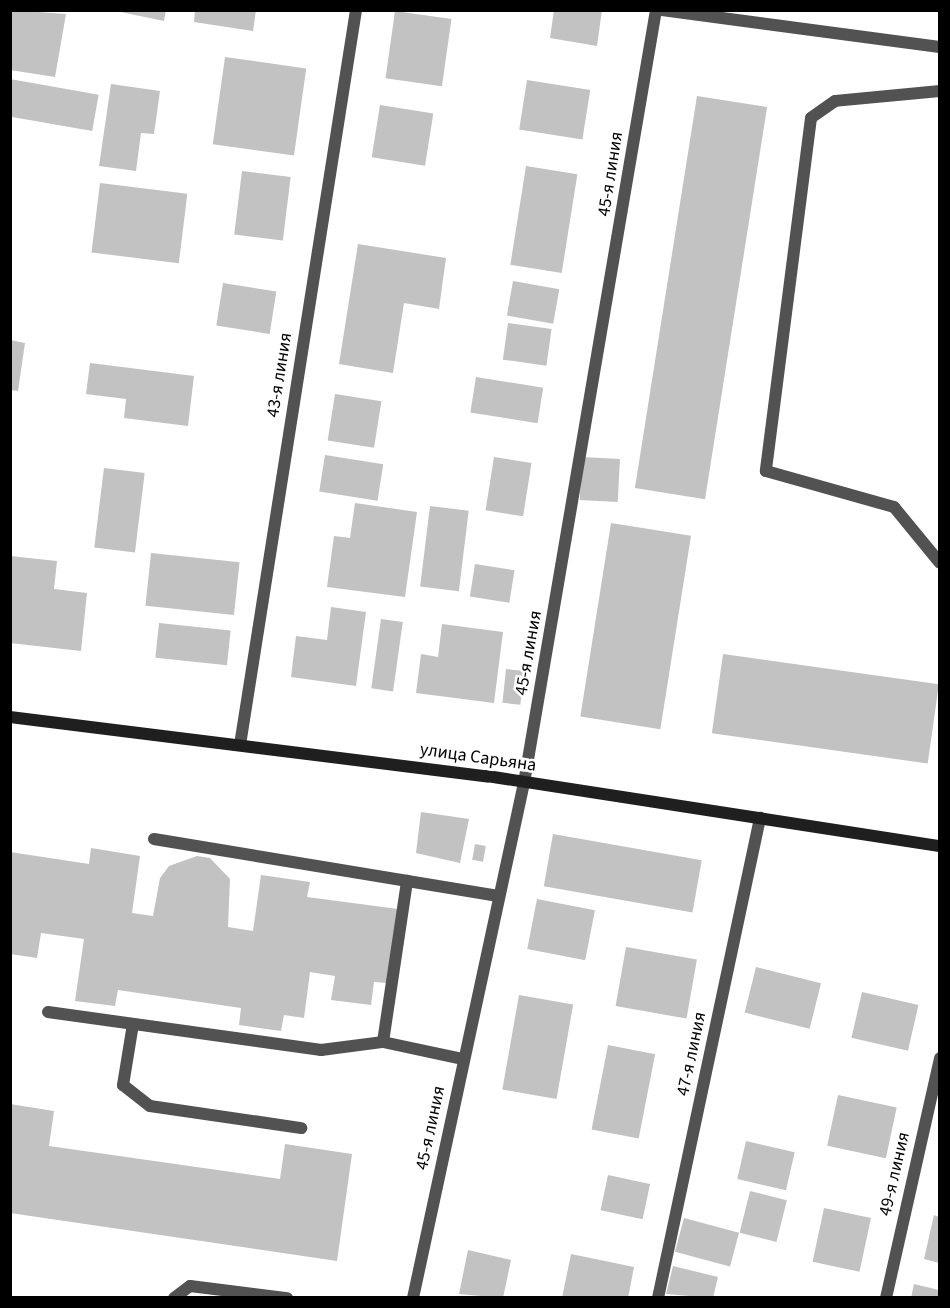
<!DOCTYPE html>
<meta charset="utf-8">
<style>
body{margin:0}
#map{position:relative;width:950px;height:1308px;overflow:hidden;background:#fff;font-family:"Source Sans 3",sans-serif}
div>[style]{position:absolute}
.building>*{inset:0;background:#c2c2c2;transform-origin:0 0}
.service>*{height:12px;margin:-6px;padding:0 6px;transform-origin:6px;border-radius:6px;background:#525252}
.minor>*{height:12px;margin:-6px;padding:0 6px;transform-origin:6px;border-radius:6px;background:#525252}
.secondary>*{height:12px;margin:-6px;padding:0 6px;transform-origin:6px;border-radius:6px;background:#1f1f1f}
span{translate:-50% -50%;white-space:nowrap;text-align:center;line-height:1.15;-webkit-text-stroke:5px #fff;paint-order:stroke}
.street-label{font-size:18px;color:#000}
.frame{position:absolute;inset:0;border:12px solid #000;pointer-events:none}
</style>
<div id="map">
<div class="building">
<div style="clip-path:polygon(10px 10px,66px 14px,55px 77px,10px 70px)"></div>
<div style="clip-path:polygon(111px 10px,166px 10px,164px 21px)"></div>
<div style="clip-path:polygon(195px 10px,256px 10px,253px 31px,194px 22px)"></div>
<div style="clip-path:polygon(554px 10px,602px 10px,597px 46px,550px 38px)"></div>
<div style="left:395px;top:11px;width:57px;height:68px;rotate:8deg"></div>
<div style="left:225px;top:57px;width:82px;height:88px;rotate:8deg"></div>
<div style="left:10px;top:79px;width:90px;height:37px;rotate:10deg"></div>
<div style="left:527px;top:80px;width:64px;height:50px;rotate:9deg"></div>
<div style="clip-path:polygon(111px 84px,160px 91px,154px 134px,141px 133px,136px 171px,99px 166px)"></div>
<div style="left:697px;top:96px;width:71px;height:397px;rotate:9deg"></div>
<div style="left:380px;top:105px;width:54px;height:53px;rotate:9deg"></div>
<div style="left:526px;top:166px;width:52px;height:100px;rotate:9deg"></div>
<div style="left:242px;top:171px;width:49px;height:64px;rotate:7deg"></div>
<div style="left:100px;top:183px;width:88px;height:70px;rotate:7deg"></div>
<div style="clip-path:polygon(358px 244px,446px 258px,439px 309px,404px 303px,393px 373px,339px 364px)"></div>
<div style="left:513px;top:281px;width:47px;height:35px;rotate:10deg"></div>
<div style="left:223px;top:283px;width:54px;height:43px;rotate:9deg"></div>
<div style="left:508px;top:323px;width:44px;height:37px;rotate:8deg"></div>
<div style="clip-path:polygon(10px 340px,25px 343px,18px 391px,10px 390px)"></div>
<div style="clip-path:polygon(90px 363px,194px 376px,188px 426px,124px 418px,126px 399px,86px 394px)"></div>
<div style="left:476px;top:377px;width:68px;height:36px;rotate:9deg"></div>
<div style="left:335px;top:394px;width:47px;height:47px;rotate:9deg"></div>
<div style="left:325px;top:455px;width:59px;height:37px;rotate:9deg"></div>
<div style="left:494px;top:457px;width:38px;height:54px;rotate:9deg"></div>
<div style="left:582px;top:457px;width:38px;height:43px;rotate:3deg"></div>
<div style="left:104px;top:468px;width:41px;height:80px;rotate:7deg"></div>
<div style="clip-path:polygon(355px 503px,417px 512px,405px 597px,327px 587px,334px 536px,350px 538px)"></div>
<div style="left:430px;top:506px;width:39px;height:81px;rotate:7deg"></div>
<div style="left:611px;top:523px;width:81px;height:196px;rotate:9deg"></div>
<div style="left:151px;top:553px;width:89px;height:53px;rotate:6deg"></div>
<div style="clip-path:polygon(10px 556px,57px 561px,54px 589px,87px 593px,81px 651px,10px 643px)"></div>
<div style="left:475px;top:564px;width:40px;height:33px;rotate:9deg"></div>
<div style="clip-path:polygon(331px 607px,366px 612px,356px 686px,291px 677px,296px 636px,327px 640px)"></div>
<div style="left:381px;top:619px;width:22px;height:70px;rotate:8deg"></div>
<div style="left:159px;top:623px;width:72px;height:35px;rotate:6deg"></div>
<div style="clip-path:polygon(442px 624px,503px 632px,494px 703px,416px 693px,421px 654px,438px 657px)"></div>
<div style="left:723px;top:654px;width:218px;height:80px;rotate:8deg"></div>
<div style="left:506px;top:669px;width:18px;height:34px;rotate:6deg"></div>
<div style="clip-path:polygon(421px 812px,469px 819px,460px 863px,416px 853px)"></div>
<div style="left:553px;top:834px;width:151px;height:53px;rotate:10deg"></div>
<div style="left:475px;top:844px;width:11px;height:16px;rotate:10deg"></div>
<div style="clip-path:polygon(91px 848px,140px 856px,132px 913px,153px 916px,160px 878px,169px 866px,197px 856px,210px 858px,230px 879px,228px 927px,253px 931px,261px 875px,310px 882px,307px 897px,398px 909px,387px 983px,374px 982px,371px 1005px,331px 1000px,335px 976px,310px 972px,304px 1018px,284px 1015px,281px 1031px,239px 1025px,241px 1008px,118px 990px,115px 1006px,75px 1001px,84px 939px,41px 933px,37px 958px,10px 954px,10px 852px,89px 864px)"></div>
<div style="left:537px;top:899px;width:59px;height:51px;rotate:11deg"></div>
<div style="left:626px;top:947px;width:72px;height:60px;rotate:10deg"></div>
<div style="left:756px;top:967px;width:67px;height:47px;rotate:14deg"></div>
<div style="left:862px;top:992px;width:58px;height:47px;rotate:13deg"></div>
<div style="left:519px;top:995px;width:55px;height:96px;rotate:10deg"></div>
<div style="left:608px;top:1045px;width:48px;height:86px;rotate:11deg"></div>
<div style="left:838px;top:1095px;width:60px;height:52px;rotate:12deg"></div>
<div style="clip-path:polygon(10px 1104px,54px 1111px,49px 1146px,280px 1179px,285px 1144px,352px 1154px,337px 1261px,10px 1213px)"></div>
<div style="left:746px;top:1141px;width:50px;height:39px;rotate:13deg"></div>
<div style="left:608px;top:1175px;width:43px;height:36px;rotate:12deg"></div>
<div style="left:750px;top:1191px;width:38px;height:43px;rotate:14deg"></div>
<div style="left:824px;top:1208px;width:48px;height:55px;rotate:12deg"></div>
<div style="clip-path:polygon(934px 1215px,939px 1217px,939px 1263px,924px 1259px)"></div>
<div style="left:684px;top:1218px;width:57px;height:35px;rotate:15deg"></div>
<div style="clip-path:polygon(468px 1250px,511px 1260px,503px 1298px,459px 1294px)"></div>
<div style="clip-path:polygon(571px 1254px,634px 1267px,628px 1298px,562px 1298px)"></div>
<div style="clip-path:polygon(673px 1266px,718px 1277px,713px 1298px,666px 1294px)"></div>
<div style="clip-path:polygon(914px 1284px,939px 1290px,939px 1298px,911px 1298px)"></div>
</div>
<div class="service">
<div style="left:662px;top:10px;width:280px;rotate:7.6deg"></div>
<div style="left:940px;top:91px;width:105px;rotate:174.6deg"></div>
<div style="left:835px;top:101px;width:29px;rotate:145deg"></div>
<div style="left:811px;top:118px;width:356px;rotate:97.3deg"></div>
<div style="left:766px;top:471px;width:133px;rotate:15.7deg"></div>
<div style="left:894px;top:507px;width:72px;rotate:50.6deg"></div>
<div style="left:154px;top:839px;width:349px;rotate:9.4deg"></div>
<div style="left:48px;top:1012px;width:276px;rotate:7.9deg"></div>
<div style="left:321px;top:1050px;width:63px;rotate:-7.4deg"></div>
<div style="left:383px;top:1042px;width:82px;rotate:12deg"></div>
<div style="left:133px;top:1024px;width:62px;rotate:99.3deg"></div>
<div style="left:123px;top:1085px;width:34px;rotate:38deg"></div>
<div style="left:150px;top:1106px;width:153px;rotate:8.3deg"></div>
<div style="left:383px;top:1042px;width:163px;rotate:-81.5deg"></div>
<div style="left:190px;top:1286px;width:98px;rotate:7.1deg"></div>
</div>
<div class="minor">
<div style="left:240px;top:745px;width:744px;rotate:-81.03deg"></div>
<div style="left:174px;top:1298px;width:20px;rotate:-37deg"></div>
<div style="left:413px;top:1298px;width:527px;rotate:-77.84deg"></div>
<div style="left:524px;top:783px;width:784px;rotate:-80.31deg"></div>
<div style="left:658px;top:1298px;width:491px;rotate:-78deg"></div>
<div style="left:886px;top:1298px;width:246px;rotate:-77.3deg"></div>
</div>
<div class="secondary">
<div style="left:10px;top:717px;width:481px;rotate:7.1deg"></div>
<div style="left:487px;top:776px;width:458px;rotate:8.8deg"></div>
</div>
<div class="street-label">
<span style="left:611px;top:174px;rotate:-81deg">45-я линия</span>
<span style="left:280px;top:375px;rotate:-81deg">43-я линия</span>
<span style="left:529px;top:653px;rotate:-80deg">45-я линия</span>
<span style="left:478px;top:758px;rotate:8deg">улица Сарьяна</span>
<span style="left:692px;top:1054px;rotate:-78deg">47-я линия</span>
<span style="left:431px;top:1128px;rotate:-78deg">45-я линия</span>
<span style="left:895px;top:1174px;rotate:-77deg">49-я линия</span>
</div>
<div class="frame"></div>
</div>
